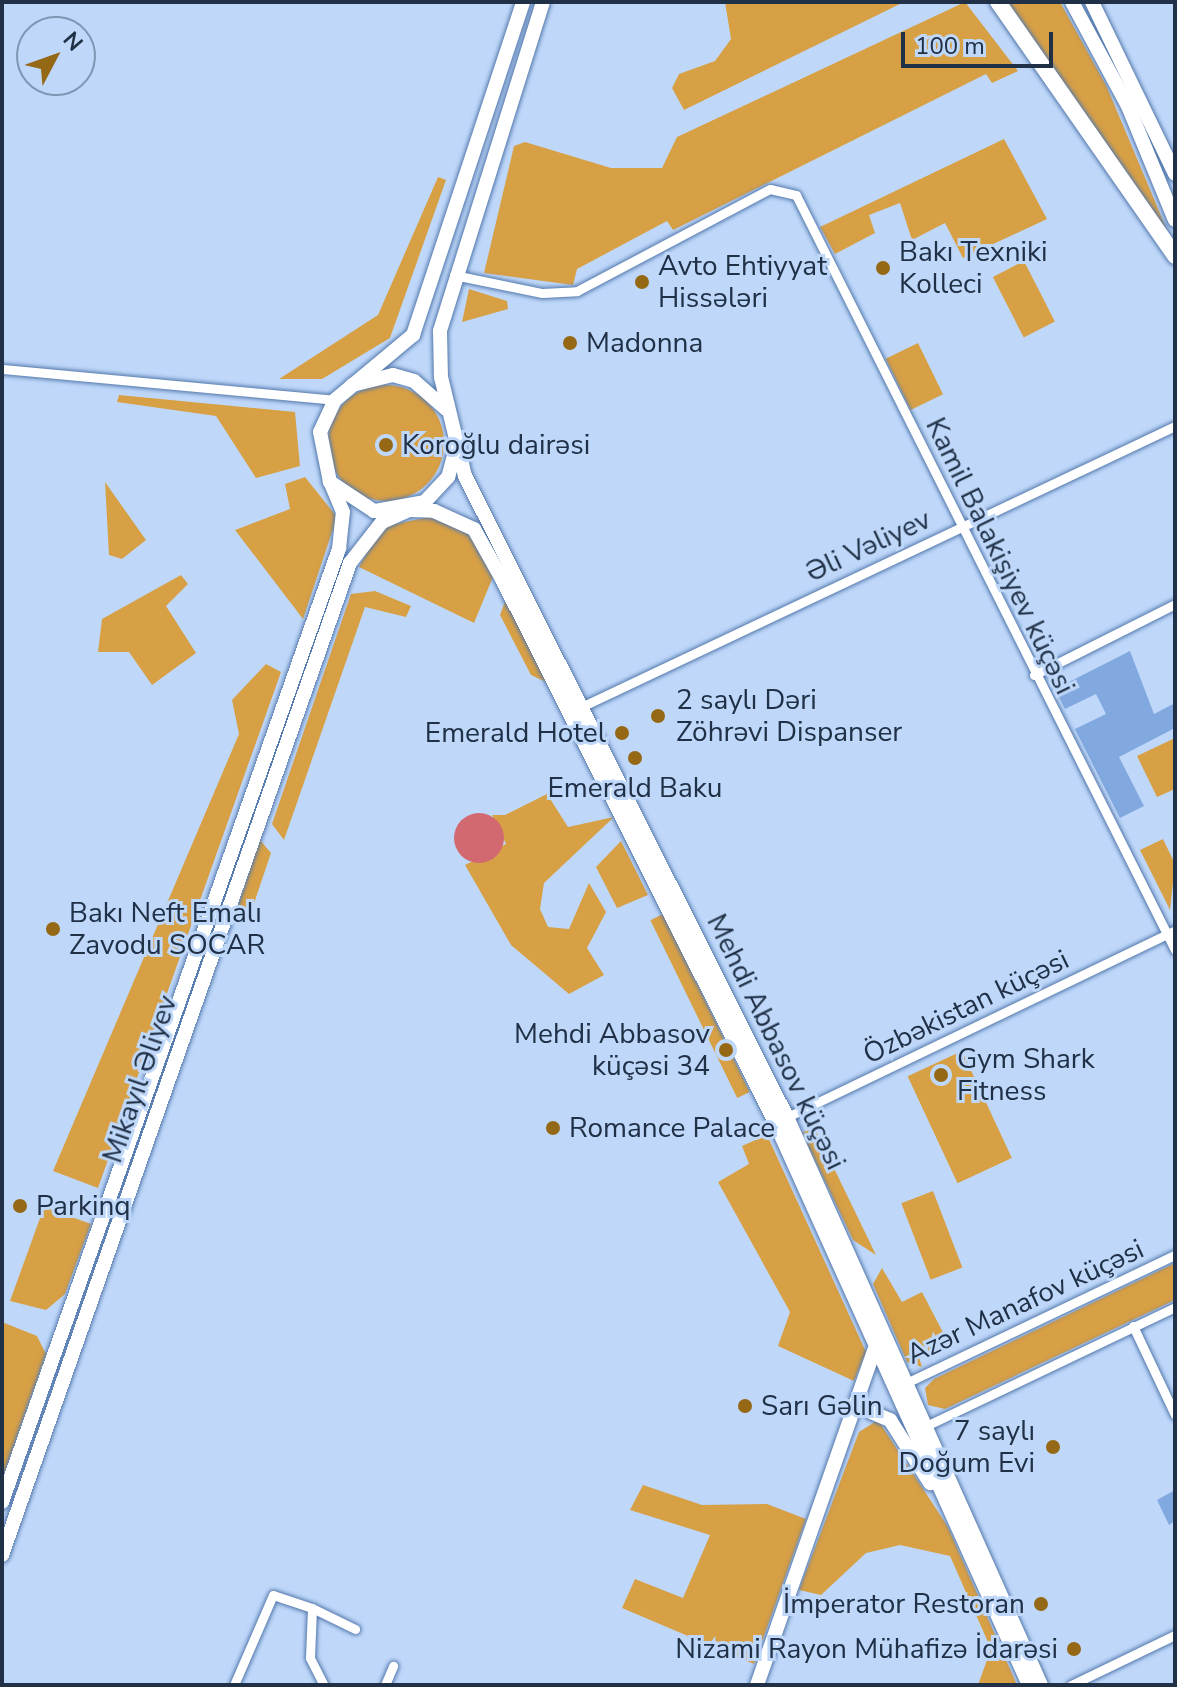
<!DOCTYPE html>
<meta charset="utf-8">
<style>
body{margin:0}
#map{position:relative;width:1177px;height:1687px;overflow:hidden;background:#bfd8fa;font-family:"Nunito Sans",sans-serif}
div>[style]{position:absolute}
.green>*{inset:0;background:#d8a045;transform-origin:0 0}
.round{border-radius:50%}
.water>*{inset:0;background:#d26971}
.building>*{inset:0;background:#81a9e0}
.roads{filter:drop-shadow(0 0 2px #5378ac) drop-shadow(0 0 2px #5378ac)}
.street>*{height:9px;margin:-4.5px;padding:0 4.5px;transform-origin:4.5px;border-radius:4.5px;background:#fff}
.secondary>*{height:14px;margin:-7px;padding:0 7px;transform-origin:7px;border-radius:7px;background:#fff}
.primary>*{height:14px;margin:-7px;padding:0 7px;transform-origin:7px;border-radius:7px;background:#fff}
.highway>*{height:16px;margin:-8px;padding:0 8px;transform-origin:8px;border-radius:8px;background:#fff}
.dots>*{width:22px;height:22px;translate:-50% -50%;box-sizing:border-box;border:4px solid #bfd8fa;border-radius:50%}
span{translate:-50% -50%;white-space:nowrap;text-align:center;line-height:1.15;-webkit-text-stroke:6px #bfd8fa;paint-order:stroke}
.poi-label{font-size:28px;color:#203046}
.left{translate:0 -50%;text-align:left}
.right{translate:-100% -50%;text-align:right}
.street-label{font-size:28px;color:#203046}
.frame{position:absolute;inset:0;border:4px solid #203046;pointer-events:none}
.north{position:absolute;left:16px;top:16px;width:80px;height:80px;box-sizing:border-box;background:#bfd8fa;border:2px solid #7f95b2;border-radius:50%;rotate:49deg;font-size:22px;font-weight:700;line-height:32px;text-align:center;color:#203046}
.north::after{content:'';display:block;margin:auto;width:28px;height:36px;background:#956816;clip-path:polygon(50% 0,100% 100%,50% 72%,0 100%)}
.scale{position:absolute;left:901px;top:32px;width:152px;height:36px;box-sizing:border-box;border:4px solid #203046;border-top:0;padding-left:10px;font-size:24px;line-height:28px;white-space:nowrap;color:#203046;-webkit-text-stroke:6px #bfd8fa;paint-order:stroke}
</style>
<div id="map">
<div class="green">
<div style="clip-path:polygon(725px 2px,904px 2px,684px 110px,672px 88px,679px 74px,715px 61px,731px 39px)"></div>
<div style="clip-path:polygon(965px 2px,1018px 71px,992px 83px,986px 74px,673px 230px,667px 221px,577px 269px,573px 285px,484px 273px,514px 146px,525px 142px,611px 168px,662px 168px,677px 137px)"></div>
<div style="clip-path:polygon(1006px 2px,1060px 2px,1106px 85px,1167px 230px)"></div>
<div style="clip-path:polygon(1004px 139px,1047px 219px,963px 258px,945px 223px,912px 240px,900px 203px,869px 215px,875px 233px,835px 254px,820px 227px)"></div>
<div style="clip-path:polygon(438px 177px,446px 180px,390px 338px,322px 379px,279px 379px,378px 315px)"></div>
<div style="left:1024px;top:261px;width:68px;height:35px;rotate:63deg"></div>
<div style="clip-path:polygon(469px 289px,507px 301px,508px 309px,462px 322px)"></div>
<div style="left:918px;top:343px;width:57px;height:36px;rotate:64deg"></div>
<div class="round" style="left:328px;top:385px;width:116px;height:116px"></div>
<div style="clip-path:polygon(119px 395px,295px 412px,300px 466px,256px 478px,216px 416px,117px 402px)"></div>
<div style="clip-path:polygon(305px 477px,337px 517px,303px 619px,235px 530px,290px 509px,285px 484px)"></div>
<div style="clip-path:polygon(105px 482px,146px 540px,122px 559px,109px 555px)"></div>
<div style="clip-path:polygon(438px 515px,470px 530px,495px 572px,474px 623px,359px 567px,381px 527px)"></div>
<div style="clip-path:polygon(181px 575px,188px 584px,166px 606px,196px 653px,152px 685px,129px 652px,98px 652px,102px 619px)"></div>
<div style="clip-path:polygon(375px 591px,411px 606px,406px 617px,365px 607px,284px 840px,272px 824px,351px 594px)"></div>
<div style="clip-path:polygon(506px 599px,548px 683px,531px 675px,500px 615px)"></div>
<div style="clip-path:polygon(266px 664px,281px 672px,98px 1188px,53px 1171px,239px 734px,232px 700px)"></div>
<div style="clip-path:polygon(1175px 738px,1175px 789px,1157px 797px,1137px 756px)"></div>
<div style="clip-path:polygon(547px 794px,568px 827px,614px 817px,544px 883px,540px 909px,548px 927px,569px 929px,589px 883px,606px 912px,587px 948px,604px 975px,569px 994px,511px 945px,465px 865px,506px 844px,492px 815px,505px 815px)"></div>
<div style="clip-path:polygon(1163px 839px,1175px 864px,1170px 910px,1140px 850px)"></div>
<div style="clip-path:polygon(260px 840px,271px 853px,250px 915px,232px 924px)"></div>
<div style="clip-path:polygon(621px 841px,648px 895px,617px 908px,596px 867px)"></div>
<div style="left:663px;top:914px;width:198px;height:14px;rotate:64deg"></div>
<div style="left:962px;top:1051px;width:118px;height:60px;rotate:65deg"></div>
<div style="clip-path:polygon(814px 1127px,876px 1255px,853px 1240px,802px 1133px)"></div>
<div style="clip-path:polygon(767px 1135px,866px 1352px,854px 1381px,778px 1346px,790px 1312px,718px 1182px,749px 1164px,742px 1146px)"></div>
<div style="left:933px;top:1191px;width:82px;height:34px;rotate:69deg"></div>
<div style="clip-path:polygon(44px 1207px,91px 1224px,65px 1294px,46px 1310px,10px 1301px)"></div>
<div style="clip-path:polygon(1175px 1263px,1175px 1300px,945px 1409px,928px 1405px,925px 1388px,934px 1379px)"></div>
<div style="clip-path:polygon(882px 1268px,902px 1302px,922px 1292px,950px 1346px,918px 1354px,922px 1367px,907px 1362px,873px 1284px)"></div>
<div style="clip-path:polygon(2px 1322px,37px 1336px,46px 1354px,2px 1479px)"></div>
<div style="clip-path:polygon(878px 1420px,948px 1527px,1017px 1685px,978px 1685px,991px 1649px,950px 1556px,900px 1545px,866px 1553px,821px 1595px,799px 1590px,859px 1432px)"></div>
<div style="clip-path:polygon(643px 1485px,702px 1505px,767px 1504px,806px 1519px,754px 1664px,622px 1608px,635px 1579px,683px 1598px,710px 1535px,630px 1510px)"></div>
</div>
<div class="water">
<div class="round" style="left:454px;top:813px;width:50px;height:50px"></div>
</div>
<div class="building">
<div style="clip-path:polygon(1130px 651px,1154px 714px,1175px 703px,1175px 728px,1119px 757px,1144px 806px,1120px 818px,1075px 729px,1106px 714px,1096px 694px,1065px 709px,1055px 689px)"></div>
<div style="clip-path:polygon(1175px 1490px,1175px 1521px,1169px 1525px,1157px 1500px)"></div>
</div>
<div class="roads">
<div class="street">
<div style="left:454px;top:275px;width:90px;rotate:11.6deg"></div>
<div style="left:542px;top:293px;width:35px;rotate:-3deg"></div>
<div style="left:577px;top:291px;width:218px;rotate:-27.9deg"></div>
<div style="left:770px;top:189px;width:27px;rotate:13deg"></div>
<div style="left:796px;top:195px;width:845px;rotate:63.34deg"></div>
<div style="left:2px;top:369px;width:334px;rotate:5.3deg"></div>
<div style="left:1034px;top:675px;width:158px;rotate:-26.7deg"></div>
<div style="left:579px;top:708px;width:659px;rotate:-25.32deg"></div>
<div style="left:785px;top:1118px;width:433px;rotate:-25.7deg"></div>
<div style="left:1133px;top:1326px;width:98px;rotate:64.7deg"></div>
<div style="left:904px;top:1384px;width:300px;rotate:-25.5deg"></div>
<div style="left:928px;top:1425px;width:274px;rotate:-25.5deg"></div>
<div style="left:312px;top:1608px;width:48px;rotate:26deg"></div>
<div style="left:234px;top:1685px;width:98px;rotate:-66.6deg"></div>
<div style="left:273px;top:1595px;width:41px;rotate:18.4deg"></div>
<div style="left:312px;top:1608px;width:50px;rotate:92.3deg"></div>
<div style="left:310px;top:1658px;width:30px;rotate:63deg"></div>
<div style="left:385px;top:1685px;width:21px;rotate:-67deg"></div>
<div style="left:1071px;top:1685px;width:115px;rotate:-25.7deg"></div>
</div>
<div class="secondary">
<div style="left:543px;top:2px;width:345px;rotate:107.4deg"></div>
<div style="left:440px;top:331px;width:46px;rotate:88.8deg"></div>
<div style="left:441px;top:377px;width:102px;rotate:76.4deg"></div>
<div style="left:465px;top:476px;width:717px;rotate:63.33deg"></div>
<div style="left:787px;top:1117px;width:622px;rotate:65.91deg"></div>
<div style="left:352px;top:385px;width:42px;rotate:-13.7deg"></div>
<div style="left:393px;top:375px;width:22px;rotate:16deg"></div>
<div style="left:414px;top:381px;width:43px;rotate:41.2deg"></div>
<div style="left:456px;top:448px;width:30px;rotate:105deg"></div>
<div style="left:448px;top:477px;width:34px;rotate:133deg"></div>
<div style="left:425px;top:502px;width:52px;rotate:170deg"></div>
<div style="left:374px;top:511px;width:53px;rotate:-146.6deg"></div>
<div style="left:330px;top:482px;width:51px;rotate:-101.3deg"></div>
<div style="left:320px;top:432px;width:35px;rotate:-65deg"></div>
<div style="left:335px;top:400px;width:102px;rotate:-39.8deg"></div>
<div style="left:413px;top:335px;width:351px;rotate:-71.7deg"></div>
<div style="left:871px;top:1412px;width:21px;rotate:23deg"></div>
<div style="left:890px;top:1420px;width:75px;rotate:57.6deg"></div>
<div style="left:2px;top:1502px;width:1011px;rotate:-70.53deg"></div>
<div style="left:339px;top:549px;width:37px;rotate:-84deg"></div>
<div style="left:343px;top:512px;width:33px;rotate:-113deg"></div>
<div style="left:2px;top:1555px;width:1051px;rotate:-70.67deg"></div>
<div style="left:350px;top:563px;width:52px;rotate:-52deg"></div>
<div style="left:382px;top:522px;width:30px;rotate:-24deg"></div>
<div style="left:409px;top:510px;width:25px;rotate:2deg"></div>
<div style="left:434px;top:511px;width:44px;rotate:24.2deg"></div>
<div style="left:474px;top:529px;width:57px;rotate:60.8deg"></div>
<div style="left:502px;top:579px;width:608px;rotate:63.31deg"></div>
<div style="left:775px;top:1122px;width:618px;rotate:65.72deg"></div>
<div style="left:757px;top:1685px;width:362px;rotate:-70.7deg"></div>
</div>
<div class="primary">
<div style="left:1072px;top:2px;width:118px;rotate:61.7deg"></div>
<div style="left:1128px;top:106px;width:123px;rotate:67.6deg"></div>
<div style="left:1092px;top:2px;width:191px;rotate:64.2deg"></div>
</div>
<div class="highway">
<div style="left:998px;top:2px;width:310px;rotate:55.1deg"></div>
</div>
</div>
<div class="dots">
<div style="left:883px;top:268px;background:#956816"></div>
<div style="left:642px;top:282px;background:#956816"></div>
<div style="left:570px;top:343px;background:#956816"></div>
<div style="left:386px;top:445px;background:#956816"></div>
<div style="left:658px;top:716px;background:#956816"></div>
<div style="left:622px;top:733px;background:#956816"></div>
<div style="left:635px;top:758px;background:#956816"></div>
<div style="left:53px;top:929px;background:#956816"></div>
<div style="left:726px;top:1050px;background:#956816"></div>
<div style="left:941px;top:1075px;background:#956816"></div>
<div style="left:553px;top:1128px;background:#956816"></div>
<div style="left:20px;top:1206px;background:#956816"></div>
<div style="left:745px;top:1406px;background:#956816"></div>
<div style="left:1053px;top:1447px;background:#956816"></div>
<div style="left:1041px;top:1604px;background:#956816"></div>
<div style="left:1074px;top:1649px;background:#956816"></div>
</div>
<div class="poi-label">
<span class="left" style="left:899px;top:268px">Bakı Texniki<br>Kolleci</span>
<span class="left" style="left:658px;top:282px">Avto Ehtiyyat<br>Hissәlәri</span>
<span class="left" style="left:586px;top:343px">Madonna</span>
<span class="left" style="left:402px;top:445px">Koroğlu dairəsi</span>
<span class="left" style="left:676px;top:716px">2 saylı Dəri<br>Zöhrəvi Dispanser</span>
<span class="right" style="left:606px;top:733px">Emerald Hotel</span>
<span style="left:635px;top:788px">Emerald Baku</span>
<span class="left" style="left:69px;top:929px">Bakı Neft Emalı<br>Zavodu SOCAR</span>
<span class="right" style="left:710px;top:1050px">Mehdi Abbasov<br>küçəsi 34</span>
<span class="left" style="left:957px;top:1075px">Gym Shark<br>Fitness</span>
<span class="left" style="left:569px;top:1128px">Romance Palace</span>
<span class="left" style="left:36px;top:1206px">Parkinq</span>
<span class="left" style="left:761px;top:1406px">Sarı Gəlin</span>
<span class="right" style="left:1035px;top:1447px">7 saylı<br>Doğum Evi</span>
<span class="right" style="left:1025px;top:1604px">İmperator Restoran</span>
<span class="right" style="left:1058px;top:1649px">Nizami Rayon Mühafizə İdarəsi</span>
</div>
<div class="street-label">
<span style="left:868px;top:546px;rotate:-25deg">Əli Vəliyev</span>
<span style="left:1000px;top:556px;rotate:64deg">Kamil Balakişiyev küçəsi</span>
<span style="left:966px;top:1007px;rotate:-26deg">Özbəkistan küçəsi</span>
<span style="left:776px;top:1042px;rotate:64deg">Mehdi Abbasov küçəsi</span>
<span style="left:140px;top:1079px;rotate:-71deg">Mikayıl Əliyev</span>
<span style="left:1025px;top:1302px;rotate:-25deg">Azər Manafov küçəsi</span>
</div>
<div class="frame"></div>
<div class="north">N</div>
<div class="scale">100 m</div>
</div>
